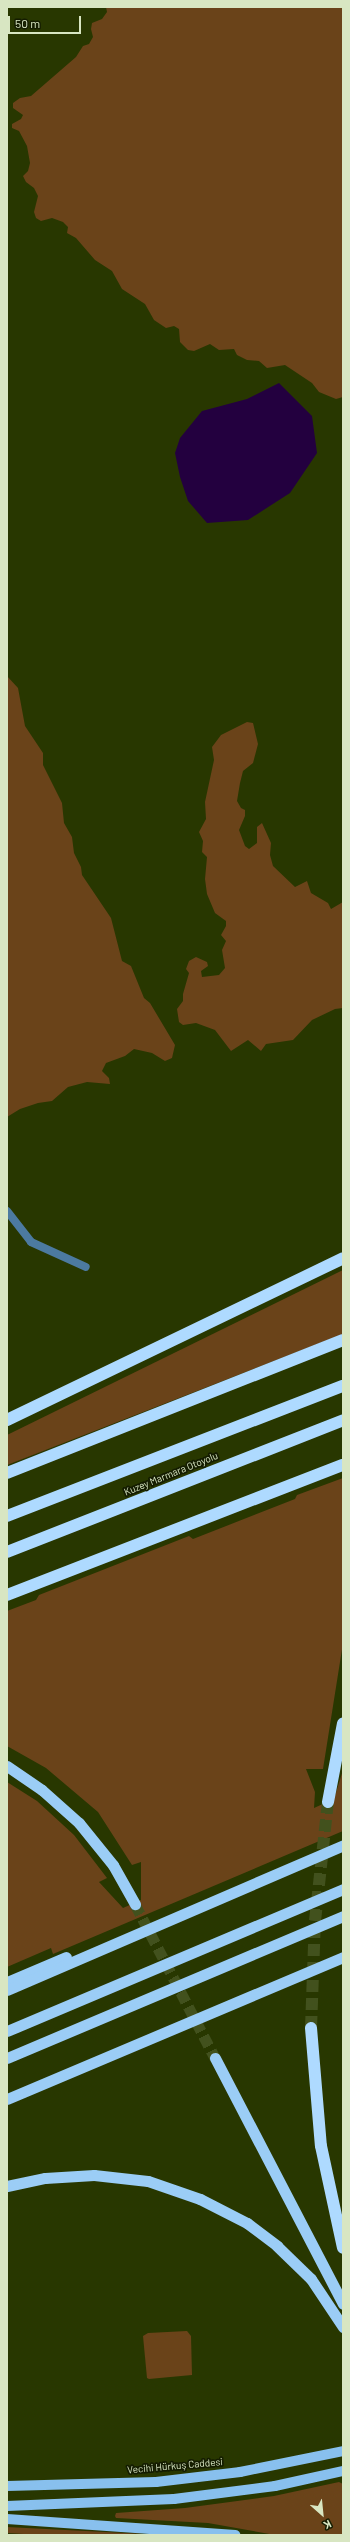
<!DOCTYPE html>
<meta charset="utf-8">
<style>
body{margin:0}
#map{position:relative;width:350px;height:2542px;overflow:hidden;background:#283700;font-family:Barlow,sans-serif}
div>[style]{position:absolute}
.green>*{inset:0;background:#6a4319}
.water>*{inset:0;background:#23003f}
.trunk-tunnel>*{height:11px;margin-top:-5.5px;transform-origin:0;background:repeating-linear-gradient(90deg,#42511d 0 11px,transparent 0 16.5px)}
.motorway-tunnel>*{height:12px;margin-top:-6px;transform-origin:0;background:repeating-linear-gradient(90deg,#42511d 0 12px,transparent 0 18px)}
.minor>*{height:8px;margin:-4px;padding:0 4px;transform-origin:4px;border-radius:4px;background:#4c7aa0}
.primary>*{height:10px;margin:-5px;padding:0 5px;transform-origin:5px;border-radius:5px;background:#88c0ee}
.trunk>*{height:11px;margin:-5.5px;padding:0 5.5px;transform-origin:5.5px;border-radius:5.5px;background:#9bcdf6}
.motorway>*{height:12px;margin:-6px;padding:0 6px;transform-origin:6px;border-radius:6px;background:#aedaff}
span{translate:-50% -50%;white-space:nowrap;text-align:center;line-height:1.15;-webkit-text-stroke:3.5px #141c01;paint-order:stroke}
.street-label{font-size:10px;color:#d8e6c2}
.frame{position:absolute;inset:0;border:8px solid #d8e6c2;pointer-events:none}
.north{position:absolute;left:302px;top:2494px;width:40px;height:40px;-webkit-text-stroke:3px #141c01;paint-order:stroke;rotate:153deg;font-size:11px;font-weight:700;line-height:16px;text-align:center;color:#d8e6c2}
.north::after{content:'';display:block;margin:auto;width:14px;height:18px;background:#d8e6c2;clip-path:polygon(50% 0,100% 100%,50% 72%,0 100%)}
.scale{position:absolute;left:8px;top:16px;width:73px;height:18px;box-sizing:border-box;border:2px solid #d8e6c2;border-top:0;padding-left:5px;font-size:12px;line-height:14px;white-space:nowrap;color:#d8e6c2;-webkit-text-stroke:3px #141c01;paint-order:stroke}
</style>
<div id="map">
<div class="green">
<div style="clip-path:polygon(106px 7px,343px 7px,343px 397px,336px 399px,319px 392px,312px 383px,285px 365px,267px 368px,259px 361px,247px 360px,237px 355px,234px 349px,219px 350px,210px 344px,194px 351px,188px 350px,180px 342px,179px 329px,174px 326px,166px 328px,154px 320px,145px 304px,122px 289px,112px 271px,95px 260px,76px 238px,67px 233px,68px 227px,63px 222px,52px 218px,41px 221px,36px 218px,34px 212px,38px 196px,34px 188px,26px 182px,23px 176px,28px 171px,30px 163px,27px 146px,19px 131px,12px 128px,12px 124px,21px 119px,23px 115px,13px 108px,13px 103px,20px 98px,31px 96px,76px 57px,83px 46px,89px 44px,93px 37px,91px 29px,92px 23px,102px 19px,107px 12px)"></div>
<div style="clip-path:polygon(7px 676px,18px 688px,25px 726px,43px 753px,43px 765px,62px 803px,64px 823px,72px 837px,74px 853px,81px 867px,82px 875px,111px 918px,122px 961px,131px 966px,144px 998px,150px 1003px,175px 1045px,172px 1058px,165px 1061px,152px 1053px,134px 1049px,125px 1056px,106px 1063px,102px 1071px,109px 1078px,110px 1084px,87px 1082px,68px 1087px,52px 1101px,38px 1103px,20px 1109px,7px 1117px)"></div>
<div style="clip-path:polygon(247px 722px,253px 723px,258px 744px,253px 763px,243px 771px,240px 783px,237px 801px,241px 808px,245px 810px,245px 816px,239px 830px,245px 846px,249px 849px,257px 843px,257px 827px,262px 823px,271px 843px,270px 855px,273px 866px,295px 887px,307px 881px,311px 893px,328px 903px,331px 909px,343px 902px,343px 1008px,335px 1009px,312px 1020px,293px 1040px,266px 1044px,261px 1051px,248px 1040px,231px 1051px,215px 1030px,196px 1023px,183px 1025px,179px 1022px,177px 1009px,183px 1001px,183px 994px,189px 973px,186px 969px,189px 961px,196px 957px,207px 962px,208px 966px,201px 971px,202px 977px,219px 975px,225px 968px,222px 950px,226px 941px,221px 935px,226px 926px,226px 921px,215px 913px,207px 894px,205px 879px,207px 857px,202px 852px,203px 841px,199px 832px,206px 819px,205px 802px,214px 760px,212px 747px,221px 735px)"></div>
<div style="clip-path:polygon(343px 1270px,343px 1334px,7px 1465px,7px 1435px)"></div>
<div style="clip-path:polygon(343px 1478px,343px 1643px,323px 1769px,306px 1769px,315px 1792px,314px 1808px,334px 1799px,343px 1770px,343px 1831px,53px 1954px,51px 1948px,7px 1967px,7px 1782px,37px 1801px,74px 1835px,107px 1878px,99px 1882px,123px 1908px,141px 1900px,141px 1862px,132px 1865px,98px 1812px,46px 1768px,7px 1746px,7px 1611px,36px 1600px,39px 1595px,100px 1571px,189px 1536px,193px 1539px,295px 1499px,297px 1495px)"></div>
<div style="clip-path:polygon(187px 2331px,191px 2336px,192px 2375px,149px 2379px,147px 2378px,143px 2336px,148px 2333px)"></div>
<div style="clip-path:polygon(339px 2482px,343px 2484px,343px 2535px,275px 2535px,208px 2523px,116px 2518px,115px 2516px,116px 2513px,185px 2508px,274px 2496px)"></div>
<div style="clip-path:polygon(7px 2527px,164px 2535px,40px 2535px,7px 2533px)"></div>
</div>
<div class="water">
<div style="clip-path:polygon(279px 383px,312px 416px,317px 453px,290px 493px,248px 520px,207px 523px,188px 501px,180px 477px,175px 453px,180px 438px,202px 411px,247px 399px)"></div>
</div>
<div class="trunk-tunnel">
<div style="left:135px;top:1904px;width:174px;rotate:62.5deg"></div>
</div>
<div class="motorway-tunnel">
<div style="left:311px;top:2028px;width:107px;rotate:-87.9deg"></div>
<div style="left:315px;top:1921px;width:120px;rotate:-83.8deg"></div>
</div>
<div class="minor">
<div style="left:7px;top:1211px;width:39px;rotate:52deg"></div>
<div style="left:31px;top:1242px;width:60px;rotate:24.4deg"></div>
</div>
<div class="primary">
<div style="left:7px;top:2486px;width:149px;rotate:-1.5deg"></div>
<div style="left:156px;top:2482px;width:85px;rotate:-6.8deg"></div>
<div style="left:240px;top:2472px;width:105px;rotate:-11.5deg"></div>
<div style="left:7px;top:2506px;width:167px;rotate:-2.4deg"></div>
<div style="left:174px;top:2499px;width:102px;rotate:-7.3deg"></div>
<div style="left:275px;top:2486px;width:70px;rotate:-12.4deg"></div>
<div style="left:7px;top:2519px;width:229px;rotate:4deg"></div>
</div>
<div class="trunk">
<div style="left:7px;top:1766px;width:42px;rotate:34.4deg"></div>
<div style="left:42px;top:1790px;width:50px;rotate:41.7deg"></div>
<div style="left:79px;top:1823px;width:54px;rotate:51deg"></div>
<div style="left:113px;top:1865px;width:45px;rotate:60.6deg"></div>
<div style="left:7px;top:1982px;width:64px;rotate:-23deg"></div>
<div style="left:7px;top:1990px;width:366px;rotate:-23.3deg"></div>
<div style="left:7px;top:2031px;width:365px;rotate:-22.9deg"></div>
<div style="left:7px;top:2058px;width:365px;rotate:-22.9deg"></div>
<div style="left:215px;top:2058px;width:277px;rotate:62.5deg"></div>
<div style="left:7px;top:2099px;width:365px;rotate:-22.9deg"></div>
<div style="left:7px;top:2186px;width:39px;rotate:-12deg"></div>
<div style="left:45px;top:2178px;width:49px;rotate:-3.5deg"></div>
<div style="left:94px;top:2175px;width:54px;rotate:6.3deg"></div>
<div style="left:148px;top:2181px;width:55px;rotate:19.1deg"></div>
<div style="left:200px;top:2199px;width:53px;rotate:27.1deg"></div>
<div style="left:247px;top:2223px;width:38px;rotate:37deg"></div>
<div style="left:277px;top:2246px;width:47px;rotate:44.1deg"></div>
<div style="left:311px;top:2279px;width:58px;rotate:56.3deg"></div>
</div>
<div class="motorway">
<div style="left:7px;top:1420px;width:373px;rotate:-25.7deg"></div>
<div style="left:7px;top:1473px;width:361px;rotate:-21.6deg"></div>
<div style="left:7px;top:1516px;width:360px;rotate:-21.2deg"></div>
<div style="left:7px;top:1552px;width:361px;rotate:-21.4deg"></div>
<div style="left:7px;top:1595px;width:360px;rotate:-21.2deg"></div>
<div style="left:328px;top:1802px;width:80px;rotate:-79.2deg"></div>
<div style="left:311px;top:2028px;width:118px;rotate:85.2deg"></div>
<div style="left:321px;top:2146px;width:104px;rotate:77.8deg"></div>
</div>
<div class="street-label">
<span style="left:171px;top:1474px;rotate:-22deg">Kuzey Marmara Otoyolu</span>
<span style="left:175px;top:2466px;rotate:-5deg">Vecihi Hürkuş Caddesi</span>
</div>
<div class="frame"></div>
<div class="north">K</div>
<div class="scale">50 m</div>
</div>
